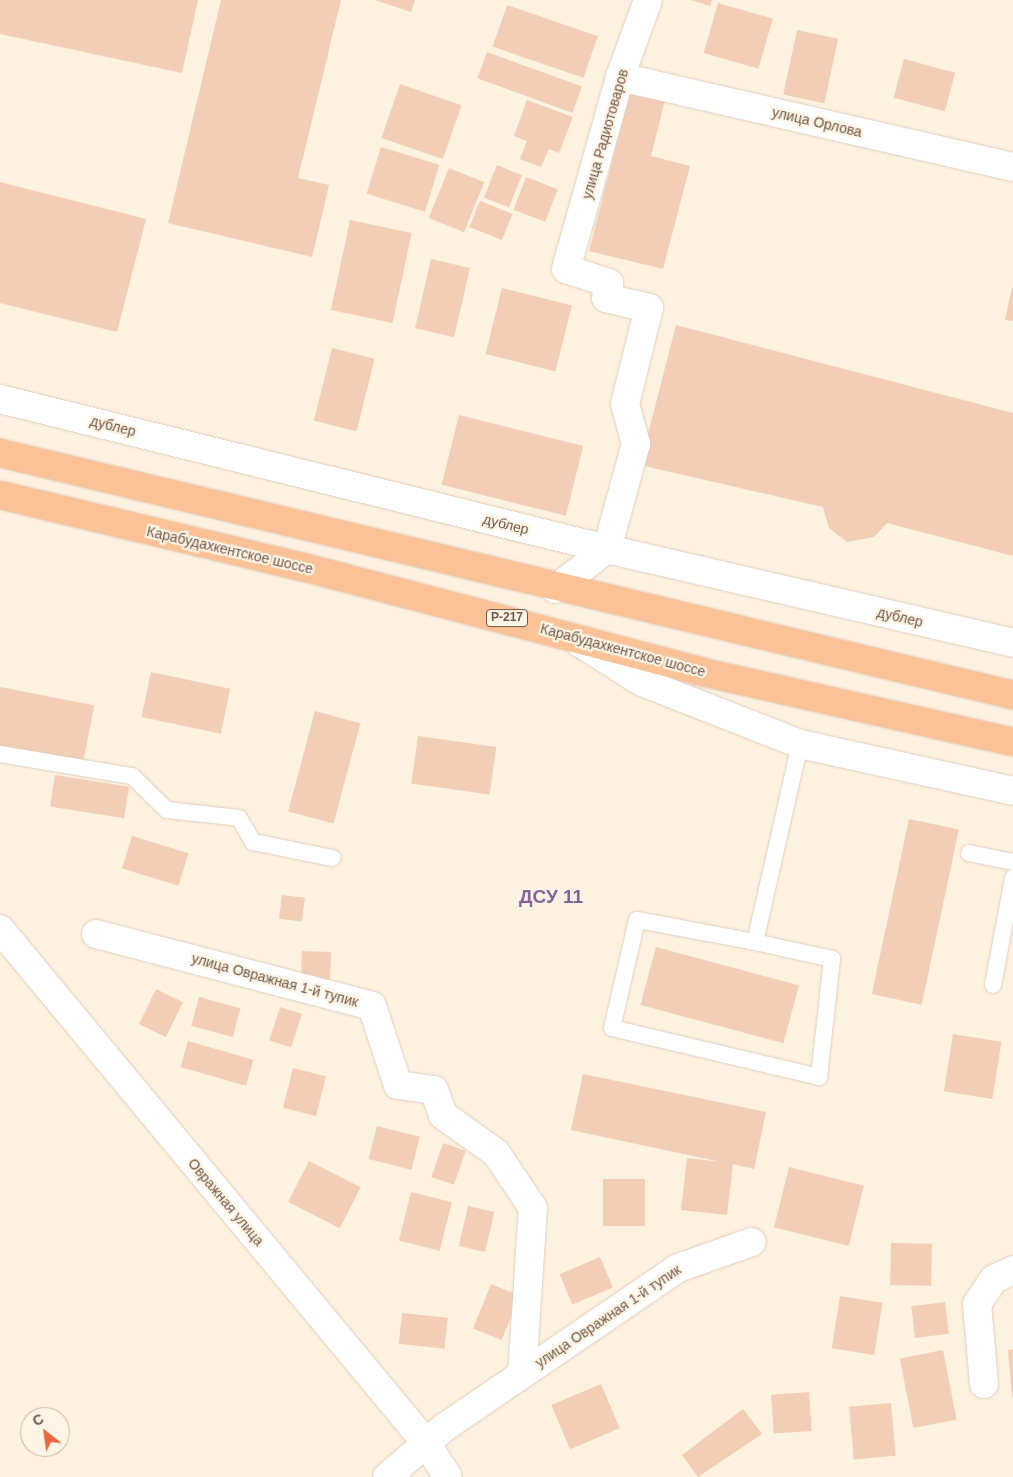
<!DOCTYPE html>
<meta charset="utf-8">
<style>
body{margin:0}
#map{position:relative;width:1013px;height:1477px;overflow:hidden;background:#fdf1e0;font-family:Helvetica,sans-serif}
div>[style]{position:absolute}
.building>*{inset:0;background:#f2ceb7;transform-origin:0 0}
.roads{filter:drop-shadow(0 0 1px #e1cdbc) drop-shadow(0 0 1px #e1cdbc)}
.service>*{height:16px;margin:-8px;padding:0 8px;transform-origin:8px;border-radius:8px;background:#fff}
.minor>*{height:28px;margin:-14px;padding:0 14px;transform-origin:14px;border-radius:14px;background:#fff}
.trunk>*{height:28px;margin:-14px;padding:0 14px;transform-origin:14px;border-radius:14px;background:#fac296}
span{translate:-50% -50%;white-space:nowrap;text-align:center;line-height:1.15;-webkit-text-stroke:4.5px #fff5e6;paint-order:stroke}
.shield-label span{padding:1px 4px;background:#fff5e6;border:1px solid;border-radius:4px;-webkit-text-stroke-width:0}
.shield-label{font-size:12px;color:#735647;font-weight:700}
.street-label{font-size:14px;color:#735647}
.district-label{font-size:19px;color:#856297;font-weight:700}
.north{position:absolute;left:20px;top:1407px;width:50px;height:50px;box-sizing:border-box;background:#fff5e6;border:1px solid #c7b5a6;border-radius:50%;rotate:330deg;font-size:14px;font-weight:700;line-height:20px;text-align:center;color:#735647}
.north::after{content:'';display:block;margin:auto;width:18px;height:22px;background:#ea6542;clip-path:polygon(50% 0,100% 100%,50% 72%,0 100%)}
</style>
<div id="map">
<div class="building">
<div style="clip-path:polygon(0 0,198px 0,182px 73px,0 34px)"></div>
<div style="clip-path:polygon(221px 0,341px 0,298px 178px,329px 185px,312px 257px,168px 223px)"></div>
<div style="clip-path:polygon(375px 0,415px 0,411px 12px)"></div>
<div style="clip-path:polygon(691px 0,712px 0,710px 6px)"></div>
<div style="left:718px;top:3px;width:57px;height:52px;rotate:16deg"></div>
<div style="left:507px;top:5px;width:96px;height:44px;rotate:19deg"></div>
<div style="left:797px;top:30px;width:42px;height:66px;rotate:12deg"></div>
<div style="left:487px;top:52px;width:101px;height:28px;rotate:20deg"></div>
<div style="left:904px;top:59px;width:53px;height:40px;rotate:15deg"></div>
<div style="left:400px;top:84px;width:65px;height:57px;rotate:19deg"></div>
<div style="clip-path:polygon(632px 84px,667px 92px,651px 156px,690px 166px,663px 269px,589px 251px)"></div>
<div style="clip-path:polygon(527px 100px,573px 117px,559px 153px,549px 149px,541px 167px,520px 159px,527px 141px,514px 136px)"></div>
<div style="left:381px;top:147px;width:61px;height:49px;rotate:17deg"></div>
<div style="left:497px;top:165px;width:27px;height:35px;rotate:22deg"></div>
<div style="left:449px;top:168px;width:38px;height:54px;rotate:22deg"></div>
<div style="left:526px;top:177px;width:34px;height:35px;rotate:21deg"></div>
<div style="clip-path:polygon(0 182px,146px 219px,117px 332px,0 303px)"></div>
<div style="left:480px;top:201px;width:35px;height:28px;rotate:22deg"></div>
<div style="left:350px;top:220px;width:63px;height:92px;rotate:12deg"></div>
<div style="left:431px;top:259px;width:40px;height:71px;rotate:13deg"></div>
<div style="clip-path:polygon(1012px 287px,1013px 287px,1013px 321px,1005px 320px)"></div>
<div style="left:502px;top:288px;width:72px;height:68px;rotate:14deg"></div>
<div style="clip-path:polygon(676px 325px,1013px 413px,1013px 556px,887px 523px,874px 537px,847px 542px,829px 528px,823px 507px,640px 465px)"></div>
<div style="left:332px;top:348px;width:44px;height:75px;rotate:14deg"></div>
<div style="left:459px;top:415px;width:128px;height:72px;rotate:14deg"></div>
<div style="left:151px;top:672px;width:81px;height:46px;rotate:12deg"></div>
<div style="left:0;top:687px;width:96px;height:60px;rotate:11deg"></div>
<div style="left:315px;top:711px;width:47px;height:104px;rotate:15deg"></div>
<div style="left:418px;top:736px;width:79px;height:48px;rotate:8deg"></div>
<div style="left:55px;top:775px;width:75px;height:32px;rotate:9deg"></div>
<div style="left:909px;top:819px;width:51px;height:179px;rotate:12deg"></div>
<div style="left:132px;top:836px;width:59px;height:34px;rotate:17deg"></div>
<div style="left:282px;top:895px;width:23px;height:24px;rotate:7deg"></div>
<div style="left:656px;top:947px;width:148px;height:60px;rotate:15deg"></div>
<div style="left:302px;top:951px;width:29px;height:33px;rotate:2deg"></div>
<div style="left:156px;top:989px;width:30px;height:39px;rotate:26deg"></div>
<div style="left:199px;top:997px;width:43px;height:30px;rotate:15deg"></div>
<div style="left:280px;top:1007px;width:23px;height:35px;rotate:18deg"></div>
<div style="left:953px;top:1034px;width:49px;height:58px;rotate:9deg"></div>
<div style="left:188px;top:1041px;width:68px;height:27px;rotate:16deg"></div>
<div style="left:293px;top:1068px;width:34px;height:41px;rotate:14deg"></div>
<div style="clip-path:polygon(583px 1074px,766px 1112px,754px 1169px,733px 1164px,727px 1215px,681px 1210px,687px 1158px,721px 1162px,571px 1130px)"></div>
<div style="left:377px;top:1126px;width:44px;height:34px;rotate:14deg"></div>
<div style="left:443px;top:1143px;width:24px;height:36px;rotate:19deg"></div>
<div style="left:309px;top:1161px;width:58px;height:46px;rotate:27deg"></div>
<div style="left:789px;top:1167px;width:77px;height:62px;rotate:14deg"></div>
<div style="left:603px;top:1179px;width:42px;height:47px"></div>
<div style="left:411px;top:1192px;width:42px;height:50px;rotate:14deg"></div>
<div style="left:468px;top:1206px;width:27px;height:41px;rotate:13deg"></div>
<div style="left:891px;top:1243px;width:41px;height:42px;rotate:1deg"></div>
<div style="left:600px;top:1257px;width:33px;height:44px;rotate:67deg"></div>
<div style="left:491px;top:1284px;width:31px;height:48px;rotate:22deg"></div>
<div style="left:840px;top:1296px;width:43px;height:53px;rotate:9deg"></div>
<div style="left:945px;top:1302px;width:32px;height:34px;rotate:83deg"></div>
<div style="left:402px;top:1313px;width:46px;height:31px;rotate:6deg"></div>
<div style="clip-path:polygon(1013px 1349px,1013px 1397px,1012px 1397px,1008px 1350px)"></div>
<div style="left:943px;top:1350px;width:71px;height:44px;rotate:79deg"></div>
<div style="left:601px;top:1384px;width:48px;height:54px;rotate:67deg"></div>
<div style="left:809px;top:1392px;width:39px;height:38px;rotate:86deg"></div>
<div style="left:891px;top:1403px;width:53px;height:42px;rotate:85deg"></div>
<div style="clip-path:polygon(743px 1409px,762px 1434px,698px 1477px,682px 1455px)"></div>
</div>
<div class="roads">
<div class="service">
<div style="left:0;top:754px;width:134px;rotate:9.5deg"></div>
<div style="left:132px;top:776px;width:49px;rotate:44.2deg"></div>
<div style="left:167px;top:810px;width:72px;rotate:6.3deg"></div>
<div style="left:239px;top:818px;width:28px;rotate:60deg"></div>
<div style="left:253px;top:842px;width:81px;rotate:11.4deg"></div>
<div style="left:969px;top:853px;width:45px;rotate:11.6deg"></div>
<div style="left:755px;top:942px;width:120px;rotate:-169.4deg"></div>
<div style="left:637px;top:920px;width:111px;rotate:103deg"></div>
<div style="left:612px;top:1028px;width:213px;rotate:13.3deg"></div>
<div style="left:819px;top:1077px;width:119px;rotate:-83.7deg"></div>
<div style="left:832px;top:959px;width:79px;rotate:-167.6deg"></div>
<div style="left:755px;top:942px;width:203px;rotate:-77.2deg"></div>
<div style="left:993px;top:985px;width:109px;rotate:-79.4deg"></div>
</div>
<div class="minor">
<div style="left:620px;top:77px;width:403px;rotate:12.9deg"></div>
<div style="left:0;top:399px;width:625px;rotate:13.88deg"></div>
<div style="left:607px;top:549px;width:417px;rotate:13deg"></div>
<div style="left:555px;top:589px;width:66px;rotate:-37.6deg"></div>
<div style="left:607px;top:549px;width:109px;rotate:-74.6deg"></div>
<div style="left:636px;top:444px;width:41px;rotate:-105.4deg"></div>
<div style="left:625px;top:404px;width:99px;rotate:-76deg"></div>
<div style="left:649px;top:308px;width:44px;rotate:-166.9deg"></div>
<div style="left:606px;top:298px;width:15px;rotate:-79deg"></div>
<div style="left:609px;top:283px;width:45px;rotate:-162deg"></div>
<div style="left:566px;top:269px;width:199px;rotate:-74.3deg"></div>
<div style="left:620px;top:77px;width:82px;rotate:-70deg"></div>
<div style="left:580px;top:643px;width:73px;rotate:32.2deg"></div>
<div style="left:642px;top:682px;width:170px;rotate:21.4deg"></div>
<div style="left:800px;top:744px;width:218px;rotate:12.4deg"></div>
<div style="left:0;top:929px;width:668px;rotate:50.35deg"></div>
<div style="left:426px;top:1443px;width:40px;rotate:57.1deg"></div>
<div style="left:96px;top:934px;width:285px;rotate:14.6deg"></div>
<div style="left:372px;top:1006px;width:83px;rotate:71.8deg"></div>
<div style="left:398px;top:1085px;width:36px;rotate:8deg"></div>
<div style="left:434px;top:1090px;width:27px;rotate:70deg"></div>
<div style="left:443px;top:1115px;width:65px;rotate:35.6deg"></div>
<div style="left:496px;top:1153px;width:66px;rotate:56.1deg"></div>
<div style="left:533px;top:1208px;width:166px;rotate:93.8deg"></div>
<div style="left:984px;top:1384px;width:80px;rotate:-95deg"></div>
<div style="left:977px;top:1304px;width:30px;rotate:-56deg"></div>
<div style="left:994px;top:1279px;width:21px;rotate:-25deg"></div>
<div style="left:387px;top:1477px;width:77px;rotate:-40.8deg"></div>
<div style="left:445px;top:1427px;width:282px;rotate:-34.3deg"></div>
<div style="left:678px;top:1268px;width:78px;rotate:-19.4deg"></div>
</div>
<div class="trunk">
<div style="left:0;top:453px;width:1042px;rotate:13.44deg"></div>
<div style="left:0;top:495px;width:311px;rotate:13.4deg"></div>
<div style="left:303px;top:567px;width:413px;rotate:14.7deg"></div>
<div style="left:702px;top:672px;width:319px;rotate:12.7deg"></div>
</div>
</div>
<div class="shield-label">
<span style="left:507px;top:618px">Р-217</span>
</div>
<div class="street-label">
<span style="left:817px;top:122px;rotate:13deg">улица Орлова</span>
<span style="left:605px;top:134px;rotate:-74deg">улица Радиотоваров</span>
<span style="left:113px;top:426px;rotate:14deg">дублер</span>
<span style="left:506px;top:524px;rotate:14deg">дублер</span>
<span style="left:230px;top:550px;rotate:13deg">Карабудахкентское шоссе</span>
<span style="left:900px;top:617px;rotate:13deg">дублер</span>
<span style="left:623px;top:650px;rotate:15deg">Карабудахкентское шоссе</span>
<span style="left:275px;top:980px;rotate:15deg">улица Овражная 1-й тупик</span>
<span style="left:226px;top:1202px;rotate:50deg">Овражная улица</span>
<span style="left:608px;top:1316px;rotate:-34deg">улица Овражная 1-й тупик</span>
</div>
<div class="district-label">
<span style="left:551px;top:897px">ДСУ 11</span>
</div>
<div class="north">С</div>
</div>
